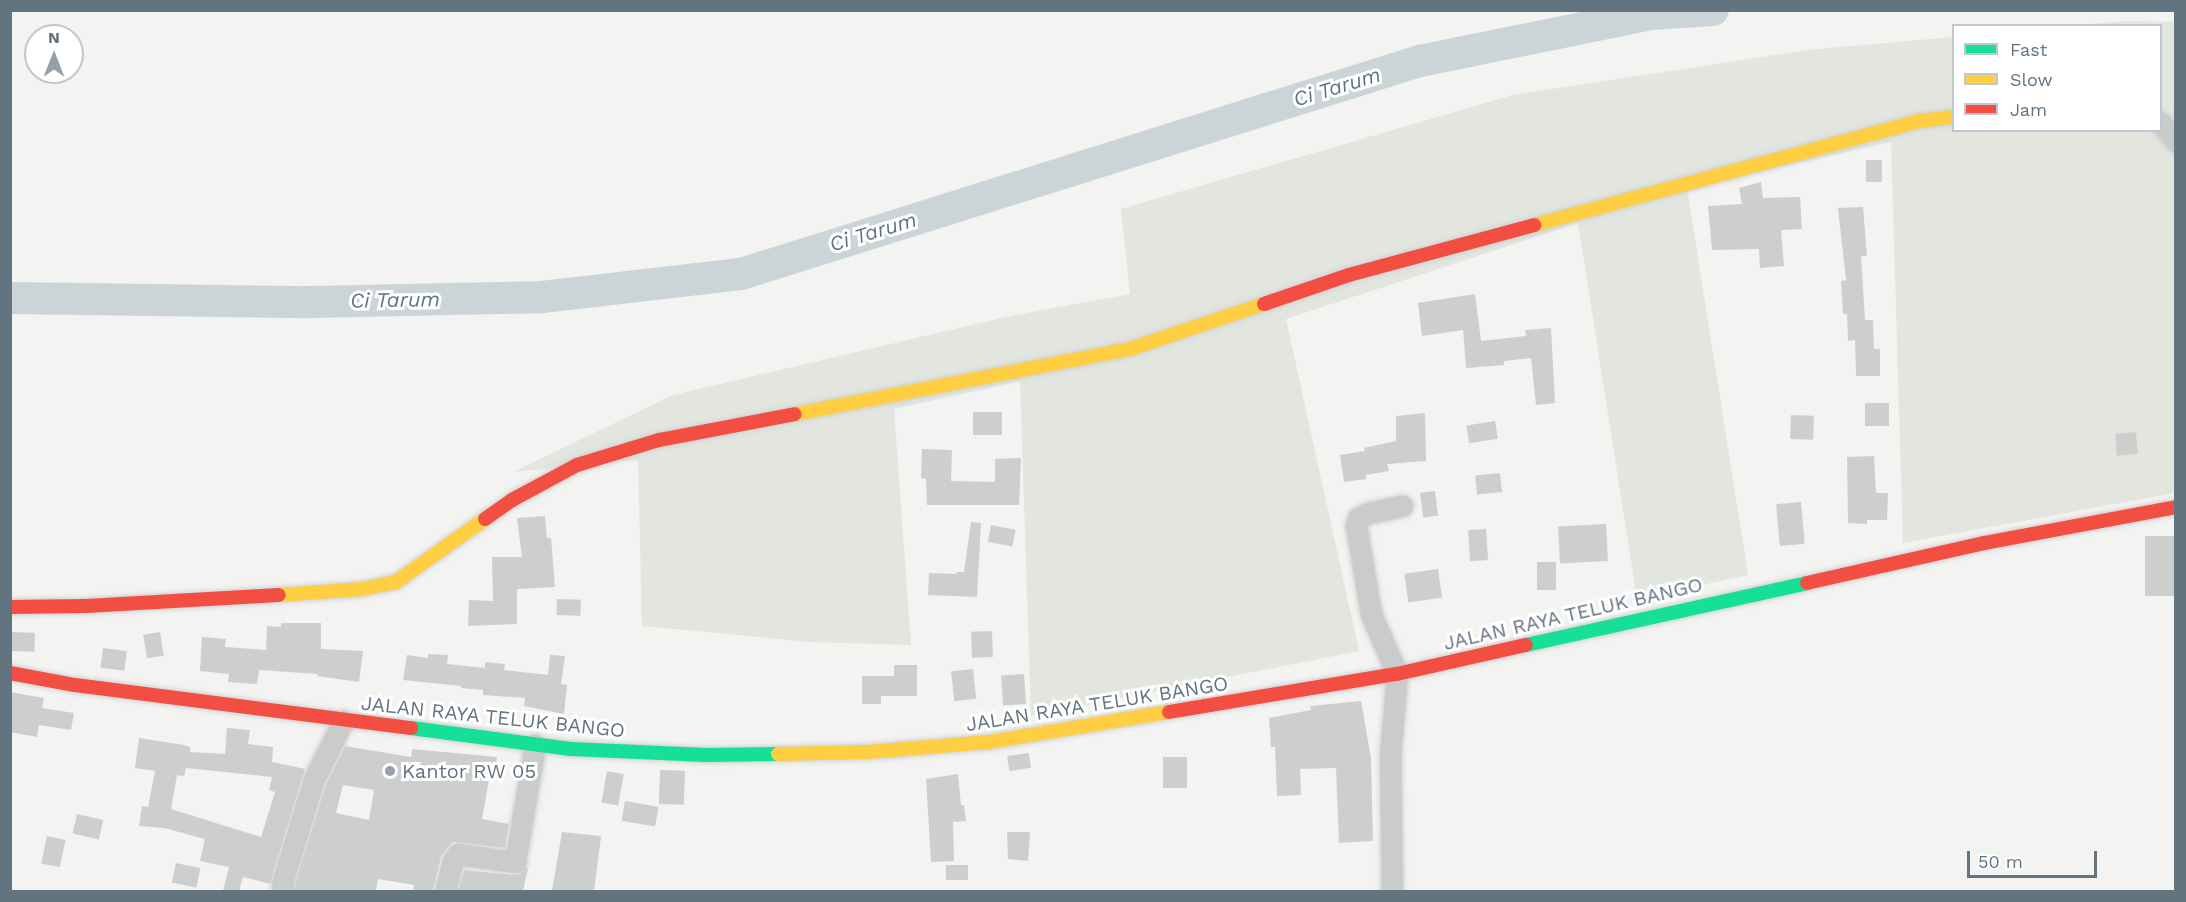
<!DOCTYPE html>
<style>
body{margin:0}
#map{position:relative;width:2186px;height:902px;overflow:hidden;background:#f3f3f1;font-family:"Work Sans",sans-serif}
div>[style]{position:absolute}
.green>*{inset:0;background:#e2e6df}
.river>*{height:32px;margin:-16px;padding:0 16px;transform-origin:16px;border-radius:16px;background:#cbd4d6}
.building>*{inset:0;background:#cdcfce;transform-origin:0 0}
.roads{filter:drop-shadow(0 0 2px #d0d1d2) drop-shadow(0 0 2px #d0d1d2)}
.street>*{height:21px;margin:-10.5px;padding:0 10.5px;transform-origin:10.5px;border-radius:10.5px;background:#cacccc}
.fast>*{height:14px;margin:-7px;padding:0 7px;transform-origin:7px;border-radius:7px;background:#16e098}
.slow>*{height:14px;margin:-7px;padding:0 7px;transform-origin:7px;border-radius:7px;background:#ffcf43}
.jam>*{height:14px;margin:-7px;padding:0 7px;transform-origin:7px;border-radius:7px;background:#f24e42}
.dots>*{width:16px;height:16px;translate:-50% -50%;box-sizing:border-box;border:3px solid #fff;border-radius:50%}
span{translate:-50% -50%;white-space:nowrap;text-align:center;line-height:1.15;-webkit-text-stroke:6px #fff;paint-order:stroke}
.street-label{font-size:20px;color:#637481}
.poi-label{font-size:20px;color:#637481}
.left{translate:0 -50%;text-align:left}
.water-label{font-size:21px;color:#5e777f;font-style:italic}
.frame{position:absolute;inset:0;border:12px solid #637481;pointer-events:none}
.legend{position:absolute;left:1952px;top:24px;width:210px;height:108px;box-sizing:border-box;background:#fff;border:2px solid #c1c7cd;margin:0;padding:8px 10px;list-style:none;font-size:18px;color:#637481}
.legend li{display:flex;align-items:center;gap:12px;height:30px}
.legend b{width:30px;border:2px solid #c1c7cd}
.north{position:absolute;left:24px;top:24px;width:60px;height:60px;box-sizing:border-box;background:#fff;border:2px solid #c1c7cd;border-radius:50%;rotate:0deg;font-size:16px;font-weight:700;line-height:24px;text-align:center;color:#637481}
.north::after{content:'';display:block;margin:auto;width:21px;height:27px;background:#95a0a8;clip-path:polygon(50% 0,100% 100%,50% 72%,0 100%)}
.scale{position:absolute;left:1967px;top:851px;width:130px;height:27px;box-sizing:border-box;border:3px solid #637481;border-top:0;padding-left:8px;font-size:18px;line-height:21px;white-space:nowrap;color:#637481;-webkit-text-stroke:4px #fff;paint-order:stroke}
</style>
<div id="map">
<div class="green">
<div style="clip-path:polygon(2127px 21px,2175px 22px,2175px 493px,1903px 543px,1891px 142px,1687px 188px,1748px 575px,1637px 599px,1578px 223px,1286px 319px,1359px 651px,1031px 716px,1020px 381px,894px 409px,911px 645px,810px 642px,642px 626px,638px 460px,513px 472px,673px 395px,1010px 316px,1130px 294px,1121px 209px,1513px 95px,1807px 50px,1953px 37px,1954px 130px,2160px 130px,2160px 26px,2075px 25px)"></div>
</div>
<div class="river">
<div style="left:10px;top:298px;width:301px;rotate:0.8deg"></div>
<div style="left:311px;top:302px;width:231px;rotate:-1.2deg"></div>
<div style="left:542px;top:297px;width:200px;rotate:-6.6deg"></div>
<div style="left:741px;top:274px;width:712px;rotate:-17.42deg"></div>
<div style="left:1420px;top:61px;width:237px;rotate:-11.5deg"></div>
<div style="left:1652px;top:14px;width:61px;rotate:-3.8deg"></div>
</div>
<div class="building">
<div style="left:1866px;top:160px;width:16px;height:22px"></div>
<div style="clip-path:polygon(1761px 182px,1763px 198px,1800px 197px,1802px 229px,1781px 230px,1784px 266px,1760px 268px,1759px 249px,1712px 250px,1708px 206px,1742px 204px,1739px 188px)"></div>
<div style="clip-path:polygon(1863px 207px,1867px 256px,1861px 256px,1865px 320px,1873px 320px,1874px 349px,1880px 349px,1880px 376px,1856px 376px,1855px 340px,1848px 341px,1847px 314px,1843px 314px,1841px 281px,1846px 280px,1838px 208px)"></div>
<div style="clip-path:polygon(1475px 294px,1481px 341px,1526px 336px,1525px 330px,1551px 328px,1555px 403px,1536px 405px,1531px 358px,1504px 361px,1504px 365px,1466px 368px,1463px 330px,1422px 336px,1418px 303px)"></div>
<div style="left:1865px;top:403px;width:24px;height:23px"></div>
<div style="left:973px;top:412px;width:29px;height:23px"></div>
<div style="clip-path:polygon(1425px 413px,1426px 461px,1387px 464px,1389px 471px,1366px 475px,1366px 479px,1344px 482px,1340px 455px,1365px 451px,1364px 448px,1396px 441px,1396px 416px)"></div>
<div style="left:1791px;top:415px;width:23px;height:24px;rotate:2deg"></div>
<div style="left:1495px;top:421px;width:18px;height:29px;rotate:81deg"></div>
<div style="left:2136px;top:432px;width:22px;height:21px;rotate:85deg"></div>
<div style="clip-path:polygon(922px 449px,952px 450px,951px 481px,995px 482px,995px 459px,1021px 458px,1019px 505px,927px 505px,926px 479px,921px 478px)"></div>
<div style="clip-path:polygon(1874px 456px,1876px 493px,1888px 493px,1887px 520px,1867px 520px,1867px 524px,1848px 523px,1847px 457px)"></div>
<div style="left:1500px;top:473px;width:19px;height:25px;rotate:84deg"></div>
<div style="left:1435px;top:491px;width:25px;height:15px;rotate:83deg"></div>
<div style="left:1801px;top:502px;width:42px;height:25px;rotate:85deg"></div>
<div style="clip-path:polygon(545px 516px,547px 538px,551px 538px,555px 587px,517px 589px,517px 624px,468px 626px,469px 600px,493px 601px,492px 557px,522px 557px,517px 518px)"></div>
<div style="clip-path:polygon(971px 522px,981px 523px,977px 597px,928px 595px,929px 573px,956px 574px,957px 572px,964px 572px)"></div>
<div style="left:1606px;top:524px;width:37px;height:48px;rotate:87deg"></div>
<div style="left:991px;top:525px;width:25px;height:17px;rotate:11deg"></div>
<div style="left:1486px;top:529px;width:31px;height:18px;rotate:86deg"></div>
<div style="left:2145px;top:536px;width:30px;height:60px"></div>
<div style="left:1556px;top:562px;width:28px;height:19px;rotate:90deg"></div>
<div style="left:1438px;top:569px;width:29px;height:34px;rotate:82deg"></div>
<div style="left:557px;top:599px;width:24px;height:16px;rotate:2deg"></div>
<div style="clip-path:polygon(281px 623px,321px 623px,321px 649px,363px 651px,359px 682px,317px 676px,318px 674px,259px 670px,257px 684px,228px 682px,229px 674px,200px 671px,202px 637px,226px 639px,225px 647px,266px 650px,267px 626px,281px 627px)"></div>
<div style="left:992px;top:631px;width:26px;height:21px;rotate:88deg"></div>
<div style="left:10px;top:632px;width:25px;height:19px;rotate:2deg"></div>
<div style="left:160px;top:632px;width:24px;height:17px;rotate:81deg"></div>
<div style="left:103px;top:648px;width:24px;height:20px;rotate:7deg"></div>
<div style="clip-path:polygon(428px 654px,448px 655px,447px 664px,485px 668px,485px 662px,505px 664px,504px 670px,548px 675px,550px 655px,565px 656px,561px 684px,567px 685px,564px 714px,524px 706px,525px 698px,483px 695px,483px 690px,461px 688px,461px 686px,403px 680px,407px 655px,428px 658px)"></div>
<div style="clip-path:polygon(894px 665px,917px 665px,917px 696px,881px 696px,881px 704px,862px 704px,862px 676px,894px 676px)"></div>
<div style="left:973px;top:669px;width:30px;height:22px;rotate:84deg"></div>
<div style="left:1024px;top:674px;width:30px;height:23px;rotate:86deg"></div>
<div style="clip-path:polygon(10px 692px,44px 698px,42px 708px,74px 713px,71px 730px,39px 725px,37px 737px,10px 732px)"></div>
<div style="clip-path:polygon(1361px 701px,1371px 758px,1373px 841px,1339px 843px,1336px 768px,1300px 769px,1301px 795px,1277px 796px,1275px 747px,1271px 747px,1269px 718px,1311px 710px,1310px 706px)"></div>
<div style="clip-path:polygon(evenodd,227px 728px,250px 730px,248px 744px,273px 747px,272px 762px,305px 769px,270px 884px,243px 877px,239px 891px,223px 891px,229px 867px,200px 861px,205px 839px,164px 828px,139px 826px,142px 806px,148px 807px,155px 771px,135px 768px,139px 738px,184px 745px,190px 747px,190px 752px,225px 754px,227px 728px,186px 768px,272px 777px,269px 790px,275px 792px,261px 837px,171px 809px,177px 775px,184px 776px,186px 768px)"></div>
<div style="clip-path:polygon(evenodd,345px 746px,411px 757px,412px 749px,497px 757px,495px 770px,491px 769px,482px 819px,509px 824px,505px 848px,453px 842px,441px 856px,433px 891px,413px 891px,414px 885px,378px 879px,376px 891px,297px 891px,295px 883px,326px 784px,345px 746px,343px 785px,374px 790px,369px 820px,336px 813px,343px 785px)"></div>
<div style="left:1029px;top:753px;width:15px;height:22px;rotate:82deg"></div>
<div style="left:1163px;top:757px;width:24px;height:31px"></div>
<div style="left:660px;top:770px;width:25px;height:34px;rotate:2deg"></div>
<div style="left:607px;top:771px;width:17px;height:32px;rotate:10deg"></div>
<div style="clip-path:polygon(958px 774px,961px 805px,964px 805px,966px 821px,953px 822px,954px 861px,931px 862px,926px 779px)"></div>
<div style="left:625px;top:801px;width:34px;height:20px;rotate:10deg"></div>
<div style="left:77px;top:814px;width:27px;height:20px;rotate:13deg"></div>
<div style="clip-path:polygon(562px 832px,601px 836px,594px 891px,552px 891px)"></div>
<div style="clip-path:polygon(1007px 832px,1030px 832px,1028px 861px,1008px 859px)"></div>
<div style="left:47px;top:836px;width:19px;height:28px;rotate:12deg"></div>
<div style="left:176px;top:863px;width:25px;height:20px;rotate:12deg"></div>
<div style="left:946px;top:865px;width:22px;height:15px"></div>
<div style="clip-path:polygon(526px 868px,528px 868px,523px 891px,458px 891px,464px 870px,514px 875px,520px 874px)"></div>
</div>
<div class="roads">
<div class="street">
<div style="left:2160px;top:122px;width:26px;rotate:51deg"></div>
<div style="left:285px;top:892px;width:6px;rotate:-121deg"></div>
<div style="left:282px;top:887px;width:7px;rotate:-82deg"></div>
<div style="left:283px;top:880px;width:106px;rotate:-72.9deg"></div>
<div style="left:314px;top:779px;width:65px;rotate:-63.4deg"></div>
<div style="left:445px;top:892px;width:33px;rotate:-76deg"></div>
<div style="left:453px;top:860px;width:8px;rotate:-50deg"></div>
<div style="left:458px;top:854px;width:58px;rotate:8deg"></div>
<div style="left:515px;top:862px;width:119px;rotate:-80.3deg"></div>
<div style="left:1392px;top:892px;width:135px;rotate:-90.8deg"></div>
<div style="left:1390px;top:757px;width:83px;rotate:-85.2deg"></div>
<div style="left:1397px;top:674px;width:65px;rotate:-113.4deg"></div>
<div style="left:1371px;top:614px;width:90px;rotate:-99.6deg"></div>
<div style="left:1356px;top:525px;width:7px;rotate:-74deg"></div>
<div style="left:1358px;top:518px;width:11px;rotate:-27deg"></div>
<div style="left:1368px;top:513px;width:35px;rotate:-12deg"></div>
</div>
<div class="fast">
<div style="left:1526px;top:645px;width:288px;rotate:-12.4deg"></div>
<div style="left:411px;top:728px;width:161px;rotate:7.5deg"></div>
<div style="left:571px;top:749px;width:135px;rotate:2.5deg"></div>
<div style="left:706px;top:755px;width:72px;rotate:-0.8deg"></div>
</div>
<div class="slow">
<div style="left:1534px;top:225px;width:400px;rotate:-15.1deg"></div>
<div style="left:1920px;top:121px;width:34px;rotate:-7deg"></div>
<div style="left:795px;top:414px;width:344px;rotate:-11deg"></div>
<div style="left:1133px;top:348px;width:138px;rotate:-18.6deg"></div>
<div style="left:279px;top:595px;width:84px;rotate:-4.1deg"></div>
<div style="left:363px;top:589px;width:34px;rotate:-12deg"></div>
<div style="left:396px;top:582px;width:109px;rotate:-35.3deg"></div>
<div style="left:778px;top:754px;width:90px;rotate:-1.3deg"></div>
<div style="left:868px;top:752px;width:121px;rotate:-4.7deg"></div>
<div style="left:989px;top:742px;width:182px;rotate:-9.5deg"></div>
</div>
<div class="jam">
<div style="left:1264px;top:304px;width:90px;rotate:-18.8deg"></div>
<div style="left:1349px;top:275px;width:192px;rotate:-15.1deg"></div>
<div style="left:485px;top:519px;width:33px;rotate:-35deg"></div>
<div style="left:512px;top:500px;width:74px;rotate:-28.3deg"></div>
<div style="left:577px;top:465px;width:86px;rotate:-17deg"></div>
<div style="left:659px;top:440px;width:138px;rotate:-10.8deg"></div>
<div style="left:1807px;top:583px;width:181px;rotate:-12.7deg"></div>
<div style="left:1984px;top:543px;width:195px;rotate:-10.6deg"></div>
<div style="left:10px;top:607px;width:76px;rotate:-0.8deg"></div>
<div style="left:86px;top:606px;width:193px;rotate:-3.3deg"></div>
<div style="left:10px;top:673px;width:66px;rotate:10.5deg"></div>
<div style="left:75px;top:685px;width:339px;rotate:7.3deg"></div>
<div style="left:1169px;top:712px;width:231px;rotate:-9.5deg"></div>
<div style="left:1397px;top:674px;width:132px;rotate:-12.7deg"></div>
</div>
</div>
<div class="dots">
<div style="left:390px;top:771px;background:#95a0a8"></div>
</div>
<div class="street-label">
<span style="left:1573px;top:614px;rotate:-13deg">JALAN RAYA TELUK BANGO</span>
<span style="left:1097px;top:704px;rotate:-9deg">JALAN RAYA TELUK BANGO</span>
<span style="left:493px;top:717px;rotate:6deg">JALAN RAYA TELUK BANGO</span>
</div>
<div class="poi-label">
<span class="left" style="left:402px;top:771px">Kantor RW 05</span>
</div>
<div class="water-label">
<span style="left:1337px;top:87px;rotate:-17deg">Ci Tarum</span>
<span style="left:873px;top:232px;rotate:-17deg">Ci Tarum</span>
<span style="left:395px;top:300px;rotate:-1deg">Ci Tarum</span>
</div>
<div class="frame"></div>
<ul class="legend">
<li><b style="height:8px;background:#16e098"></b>Fast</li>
<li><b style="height:8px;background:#ffcf43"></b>Slow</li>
<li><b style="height:8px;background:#f24e42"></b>Jam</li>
</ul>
<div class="north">N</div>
<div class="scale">50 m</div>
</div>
